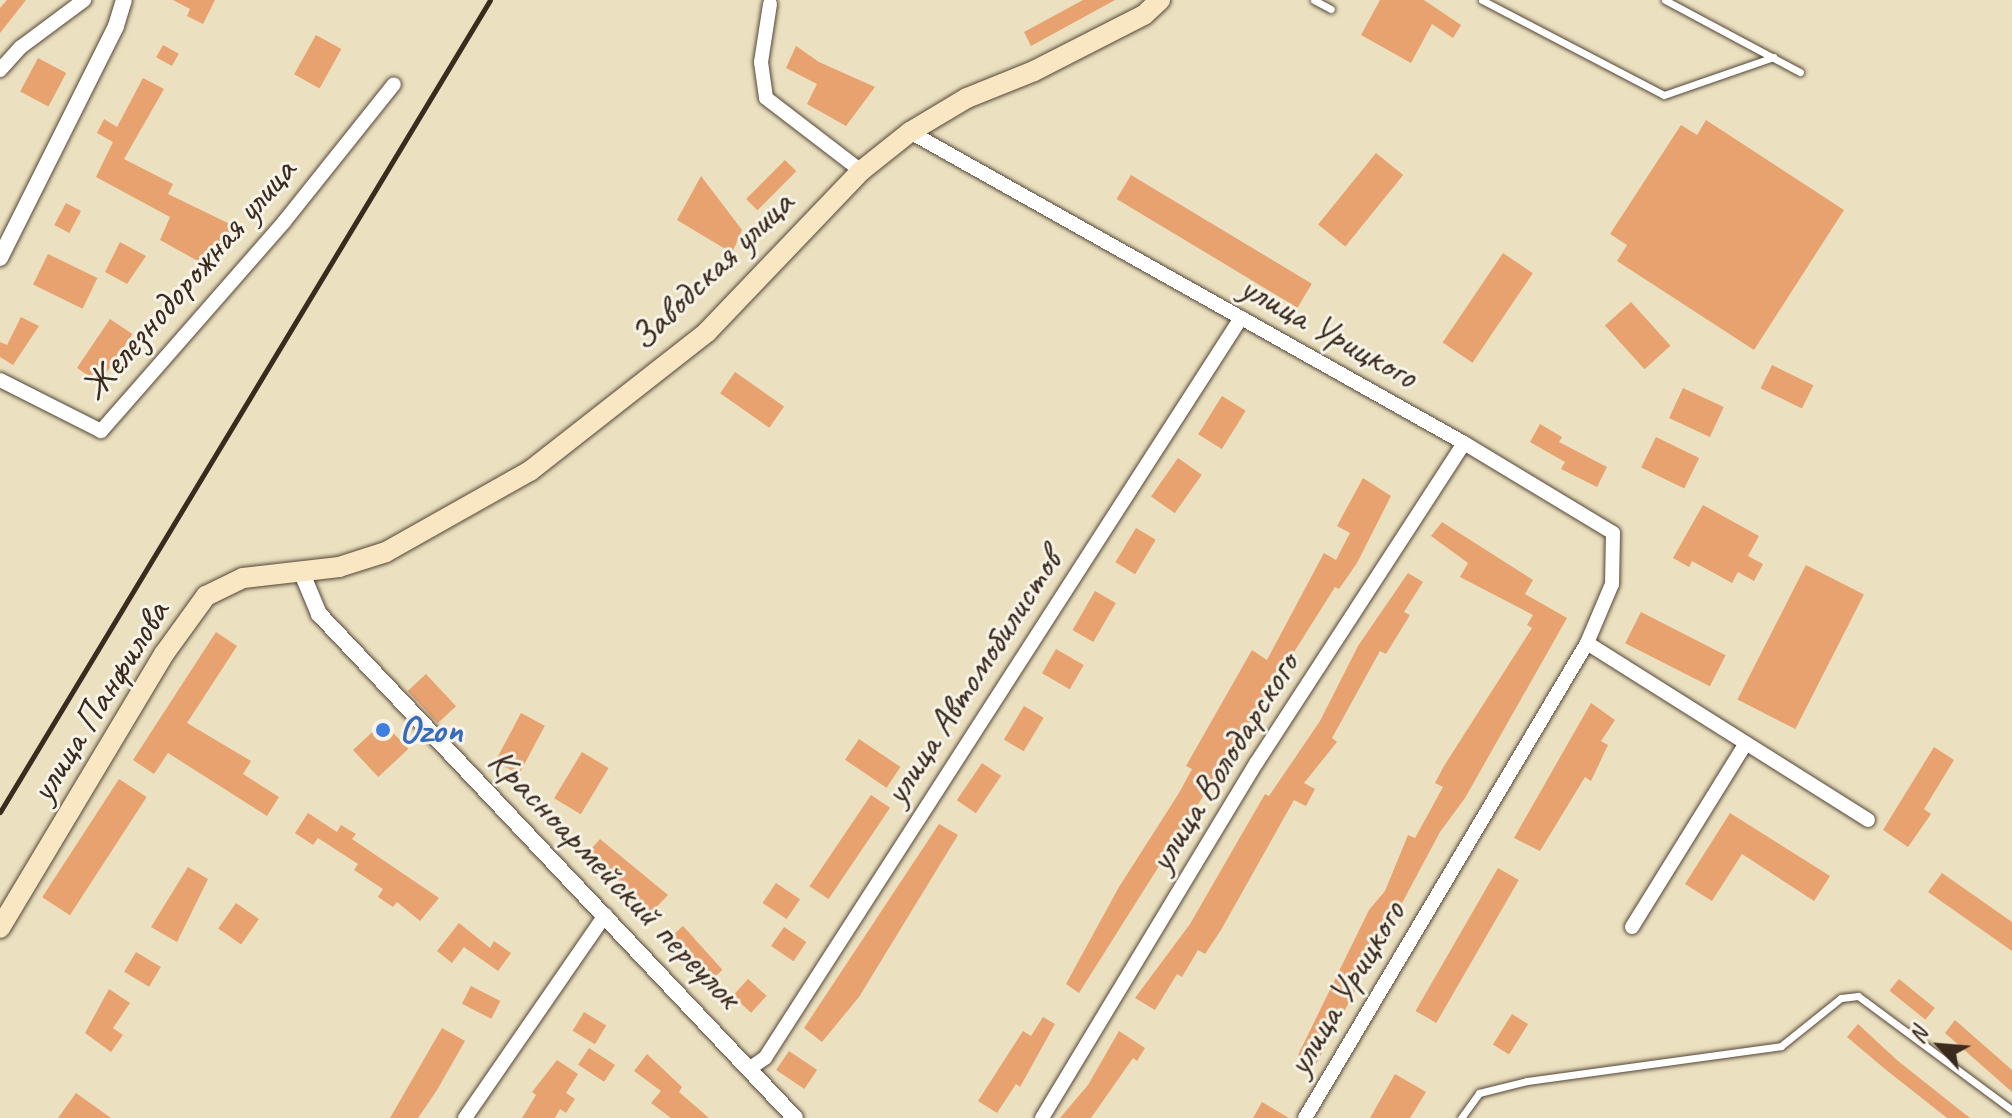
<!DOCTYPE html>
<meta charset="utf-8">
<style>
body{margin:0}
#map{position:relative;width:2012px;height:1118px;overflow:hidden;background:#ebe1c0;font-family:Caveat,sans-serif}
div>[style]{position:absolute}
.building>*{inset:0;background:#e7a270;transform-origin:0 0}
.roads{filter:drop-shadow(0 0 2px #554536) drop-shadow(0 0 2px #554536)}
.service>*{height:7px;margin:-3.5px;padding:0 3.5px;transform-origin:3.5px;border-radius:3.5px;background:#fff}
.minor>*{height:14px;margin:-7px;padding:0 7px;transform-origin:7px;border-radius:7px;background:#fff}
.tertiary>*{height:16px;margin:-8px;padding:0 8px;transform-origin:8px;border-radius:8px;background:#fff}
.secondary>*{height:20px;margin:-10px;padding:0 10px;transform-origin:10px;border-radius:10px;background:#f9e7c3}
.rail>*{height:5px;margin:-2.5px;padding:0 2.5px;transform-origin:2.5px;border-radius:2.5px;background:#3b2a1e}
.dots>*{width:22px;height:22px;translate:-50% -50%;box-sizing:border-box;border:4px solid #f7f3e8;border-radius:50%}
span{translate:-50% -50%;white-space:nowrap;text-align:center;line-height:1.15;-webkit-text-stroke:6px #f7f3e8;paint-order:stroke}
.street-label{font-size:38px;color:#3b2a1e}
.shop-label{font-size:38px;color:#366cbe;font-weight:700}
.left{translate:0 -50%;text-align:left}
.north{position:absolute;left:1900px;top:1006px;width:80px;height:80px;-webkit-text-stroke:6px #f7f3e8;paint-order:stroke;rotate:296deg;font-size:22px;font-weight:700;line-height:32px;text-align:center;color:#3b2a1e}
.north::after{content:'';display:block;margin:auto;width:28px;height:36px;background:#3b2a1e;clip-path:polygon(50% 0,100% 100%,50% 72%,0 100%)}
</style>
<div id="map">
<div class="building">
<div style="clip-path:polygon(7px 0,26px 0,0 33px,0 8px)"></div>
<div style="clip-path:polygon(173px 0,215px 0,203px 24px,187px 16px,190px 9px)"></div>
<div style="clip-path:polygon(1083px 0,1115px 0,1031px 46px,1024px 32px)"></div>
<div style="clip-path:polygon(1380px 0,1424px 0,1461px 25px,1453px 38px,1432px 24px,1411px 63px,1361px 35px)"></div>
<div style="left:316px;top:35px;width:29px;height:45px;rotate:29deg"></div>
<div style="left:163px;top:45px;width:18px;height:14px;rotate:29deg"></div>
<div style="clip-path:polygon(796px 46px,819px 62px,875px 87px,846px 126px,807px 104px,817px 84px,786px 68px)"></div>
<div style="left:38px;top:58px;width:32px;height:38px;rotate:28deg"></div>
<div style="clip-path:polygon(143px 78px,164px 89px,124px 159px,173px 184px,168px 194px,234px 226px,214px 270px,160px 240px,170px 217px,96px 177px,113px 142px,97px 133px,104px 119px,117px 127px)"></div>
<div style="clip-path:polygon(1706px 120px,1844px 210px,1754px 350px,1617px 261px,1627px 245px,1610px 234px,1681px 125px,1697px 135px)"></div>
<div style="left:1376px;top:153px;width:35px;height:92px;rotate:39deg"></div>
<div style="left:785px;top:160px;width:16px;height:55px;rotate:45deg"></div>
<div style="left:1131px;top:175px;width:211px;height:28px;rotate:31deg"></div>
<div style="clip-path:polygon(701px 176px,742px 230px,732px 253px,677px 220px)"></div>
<div style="left:66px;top:203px;width:17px;height:25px;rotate:28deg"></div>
<div style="clip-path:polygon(120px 242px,146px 256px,127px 284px,105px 272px)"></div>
<div style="left:1503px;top:253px;width:36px;height:108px;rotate:34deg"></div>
<div style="left:48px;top:254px;width:55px;height:34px;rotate:26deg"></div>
<div style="left:1631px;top:302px;width:59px;height:35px;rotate:48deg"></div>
<div style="clip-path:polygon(21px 317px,39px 326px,13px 365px,0 357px,0 342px,7px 345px)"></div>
<div style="left:110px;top:319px;width:27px;height:59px;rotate:34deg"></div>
<div style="left:1772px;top:365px;width:46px;height:26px;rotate:26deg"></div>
<div style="left:735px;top:372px;width:60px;height:26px;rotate:35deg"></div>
<div style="left:1683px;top:388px;width:45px;height:33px;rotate:25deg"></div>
<div style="left:1222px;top:396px;width:28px;height:45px;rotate:32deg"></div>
<div style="clip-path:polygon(1540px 424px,1562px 437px,1559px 442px,1607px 467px,1597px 487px,1561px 469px,1565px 462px,1530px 442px)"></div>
<div style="left:1656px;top:437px;width:48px;height:34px;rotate:26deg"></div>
<div style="left:1178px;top:458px;width:29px;height:47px;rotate:35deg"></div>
<div style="clip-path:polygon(1363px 478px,1391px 496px,1357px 563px,1339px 589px,1335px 587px,1079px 993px,1066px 984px,1119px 887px,1179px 793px,1192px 769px,1186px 766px,1252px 650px,1267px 660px,1324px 553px,1336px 560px,1350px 533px,1337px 526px)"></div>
<div style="clip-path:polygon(1703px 505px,1759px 536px,1748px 556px,1763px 564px,1754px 581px,1738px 572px,1732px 583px,1692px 561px,1689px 567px,1673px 558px)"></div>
<div style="clip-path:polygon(1442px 522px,1533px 580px,1525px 594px,1567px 618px,1465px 798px,1440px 832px,1316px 1064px,1298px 1055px,1369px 910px,1385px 891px,1408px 835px,1415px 838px,1443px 787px,1435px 783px,1444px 766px,1532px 628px,1527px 625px,1533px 615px,1460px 577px,1468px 563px,1431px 536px)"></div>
<div style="left:1136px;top:528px;width:23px;height:40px;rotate:31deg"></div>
<div style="left:1806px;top:565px;width:65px;height:151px;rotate:27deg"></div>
<div style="clip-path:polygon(1408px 573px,1423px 582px,1404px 612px,1410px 615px,1386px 654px,1380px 651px,1332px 738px,1337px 742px,1304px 783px,1315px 789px,1306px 806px,1294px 800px,1221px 930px,1205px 954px,1198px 950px,1182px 977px,1177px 974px,1155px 1010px,1135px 998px,1190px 924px,1265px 794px,1269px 796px,1320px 721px,1358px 646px)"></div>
<div style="left:1095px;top:591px;width:24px;height:45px;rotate:30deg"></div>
<div style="left:1641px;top:612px;width:95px;height:35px;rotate:27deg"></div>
<div style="clip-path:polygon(216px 632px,237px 646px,187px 723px,251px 761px,243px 774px,279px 797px,267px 816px,168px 753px,154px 774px,133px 760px)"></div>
<div style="left:1056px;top:649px;width:32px;height:28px;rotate:30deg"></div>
<div style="left:426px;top:674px;width:44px;height:25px;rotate:47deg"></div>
<div style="clip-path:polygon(1591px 703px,1615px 720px,1601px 741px,1608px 745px,1591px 781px,1585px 777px,1540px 851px,1514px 838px)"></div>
<div style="left:1024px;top:706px;width:23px;height:39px;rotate:31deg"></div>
<div style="left:521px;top:713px;width:27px;height:55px;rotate:28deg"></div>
<div style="left:383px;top:722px;width:37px;height:41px;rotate:47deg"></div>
<div style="left:859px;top:739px;width:50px;height:25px;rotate:34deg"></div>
<div style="clip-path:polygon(1934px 747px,1954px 760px,1924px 809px,1931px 814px,1908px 847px,1883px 830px)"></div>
<div style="left:582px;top:752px;width:31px;height:54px;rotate:31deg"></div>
<div style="left:982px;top:763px;width:23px;height:45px;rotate:34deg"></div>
<div style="left:119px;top:779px;width:33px;height:141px;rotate:33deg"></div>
<div style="left:871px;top:795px;width:23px;height:110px;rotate:34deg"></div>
<div style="clip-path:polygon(308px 813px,337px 832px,341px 825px,356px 834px,352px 839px,439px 898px,420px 921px,397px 902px,393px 907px,378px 897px,383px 889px,354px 870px,358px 864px,318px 838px,313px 845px,295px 833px)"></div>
<div style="clip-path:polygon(1730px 813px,1830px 876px,1814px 901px,1742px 854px,1712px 901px,1685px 884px)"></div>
<div style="clip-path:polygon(939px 824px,958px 835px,859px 997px,822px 1042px,804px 1028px)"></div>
<div style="clip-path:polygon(600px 839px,668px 895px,647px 917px,585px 856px)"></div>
<div style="clip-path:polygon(188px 867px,208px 879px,177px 942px,151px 927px)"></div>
<div style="left:1498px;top:868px;width:24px;height:165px;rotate:30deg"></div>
<div style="clip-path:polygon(1942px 873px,2012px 922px,2012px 951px,1928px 892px)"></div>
<div style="left:776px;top:883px;width:29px;height:24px;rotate:34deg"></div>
<div style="left:236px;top:903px;width:28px;height:31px;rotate:35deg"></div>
<div style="clip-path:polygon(459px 923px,490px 948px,494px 941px,511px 953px,498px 971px,464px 947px,452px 963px,437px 951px)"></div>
<div style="left:683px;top:926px;width:59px;height:24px;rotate:48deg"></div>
<div style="left:784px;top:927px;width:27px;height:23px;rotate:34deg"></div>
<div style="left:136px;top:952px;width:29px;height:23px;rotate:31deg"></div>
<div style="left:748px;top:979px;width:25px;height:23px;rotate:42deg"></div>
<div style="left:1899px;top:979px;width:46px;height:15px;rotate:39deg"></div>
<div style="left:471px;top:986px;width:33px;height:20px;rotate:27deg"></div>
<div style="clip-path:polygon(109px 989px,130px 1003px,113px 1028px,123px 1035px,111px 1052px,85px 1033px)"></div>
<div style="left:584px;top:1012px;width:26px;height:22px;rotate:31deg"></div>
<div style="left:1512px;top:1014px;width:19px;height:36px;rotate:32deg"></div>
<div style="clip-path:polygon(1043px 1017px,1055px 1024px,1020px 1087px,1016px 1084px,997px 1113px,978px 1101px,1023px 1031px,1031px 1036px)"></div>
<div style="clip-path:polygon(1955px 1020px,2012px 1070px,2012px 1092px,1945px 1033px)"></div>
<div style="clip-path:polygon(1858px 1024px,1898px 1061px,1970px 1118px,1947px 1118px,1885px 1069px,1847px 1037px)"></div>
<div style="clip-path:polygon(442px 1028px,465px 1041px,437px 1090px,418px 1118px,390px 1118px)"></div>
<div style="clip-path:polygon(1119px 1031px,1145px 1048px,1137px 1061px,1133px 1058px,1091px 1118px,1060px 1118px,1088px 1085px)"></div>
<div style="left:589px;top:1048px;width:31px;height:20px;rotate:33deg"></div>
<div style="left:789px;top:1051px;width:34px;height:23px;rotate:34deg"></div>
<div style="clip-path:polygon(647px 1054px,682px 1087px,679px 1092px,709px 1118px,671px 1118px,651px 1103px,661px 1091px,634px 1071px)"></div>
<div style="clip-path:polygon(557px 1060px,578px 1074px,566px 1093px,575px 1099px,566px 1113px,560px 1109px,555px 1118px,522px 1118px,536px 1095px,532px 1092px)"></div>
<div style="clip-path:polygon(1395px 1074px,1426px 1092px,1410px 1118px,1370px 1118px)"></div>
<div style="clip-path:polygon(76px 1093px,111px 1118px,58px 1118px)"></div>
<div style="clip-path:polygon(1262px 1102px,1289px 1118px,1253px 1118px)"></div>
</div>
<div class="roads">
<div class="service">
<div style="left:1314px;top:0;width:19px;rotate:28deg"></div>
<div style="left:1482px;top:0;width:205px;rotate:27.6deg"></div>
<div style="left:1664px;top:95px;width:116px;rotate:-19.1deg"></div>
<div style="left:1665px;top:0;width:153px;rotate:28.1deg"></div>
<div style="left:1461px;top:1118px;width:31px;rotate:-54deg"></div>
<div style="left:1479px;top:1093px;width:49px;rotate:-14deg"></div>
<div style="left:1527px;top:1081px;width:256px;rotate:-7.8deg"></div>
<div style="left:1781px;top:1046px;width:77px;rotate:-38.7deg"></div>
<div style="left:1841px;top:998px;width:17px;rotate:-7deg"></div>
<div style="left:1858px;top:996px;width:192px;rotate:36.5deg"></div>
</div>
<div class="minor">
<div style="left:770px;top:4px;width:59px;rotate:98.8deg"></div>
<div style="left:761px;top:62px;width:36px;rotate:82deg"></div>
<div style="left:766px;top:98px;width:120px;rotate:37.5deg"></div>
<div style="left:0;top:70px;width:31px;rotate:-48deg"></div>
<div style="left:21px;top:47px;width:79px;rotate:-36.7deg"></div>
<div style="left:910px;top:132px;width:635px;rotate:29.31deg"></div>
<div style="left:1464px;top:443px;width:174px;rotate:31.1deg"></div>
<div style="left:1613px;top:533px;width:51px;rotate:91.1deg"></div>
<div style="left:1612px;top:584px;width:64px;rotate:113deg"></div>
<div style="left:1587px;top:643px;width:552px;rotate:120.7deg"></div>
<div style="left:0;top:380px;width:113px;rotate:26.8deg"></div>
<div style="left:101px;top:431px;width:278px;rotate:-48.8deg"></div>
<div style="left:284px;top:222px;width:176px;rotate:-51.4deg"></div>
<div style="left:1587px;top:643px;width:332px;rotate:32.2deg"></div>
<div style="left:1632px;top:927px;width:216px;rotate:-58.2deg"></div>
<div style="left:752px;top:1067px;width:16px;rotate:-35deg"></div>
<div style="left:765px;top:1058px;width:880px;rotate:-57.25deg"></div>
<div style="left:465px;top:1118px;width:247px;rotate:-55.4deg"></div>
<div style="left:1042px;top:1118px;width:416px;rotate:-58.9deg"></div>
<div style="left:1257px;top:762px;width:380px;rotate:-57deg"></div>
</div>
<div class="tertiary">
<div style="left:0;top:258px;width:259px;rotate:-63.4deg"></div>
<div style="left:116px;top:26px;width:27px;rotate:-73deg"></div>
<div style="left:301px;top:571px;width:47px;rotate:67.3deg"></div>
<div style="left:319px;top:614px;width:693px;rotate:46.64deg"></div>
</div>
<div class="secondary">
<div style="left:0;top:928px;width:319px;rotate:-59.1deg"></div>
<div style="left:164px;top:654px;width:72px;rotate:-54.1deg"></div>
<div style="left:206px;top:596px;width:41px;rotate:-25.9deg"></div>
<div style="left:243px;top:578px;width:97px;rotate:-6.5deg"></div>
<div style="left:339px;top:567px;width:49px;rotate:-17.7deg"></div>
<div style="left:386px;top:552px;width:165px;rotate:-29.4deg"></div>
<div style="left:530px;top:471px;width:225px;rotate:-38.1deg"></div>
<div style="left:707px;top:332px;width:223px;rotate:-46.3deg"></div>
<div style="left:861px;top:171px;width:63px;rotate:-38.5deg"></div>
<div style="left:910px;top:132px;width:66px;rotate:-30.8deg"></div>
<div style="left:967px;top:98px;width:72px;rotate:-21.9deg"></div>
<div style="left:1034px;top:71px;width:123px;rotate:-27deg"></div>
<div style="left:1144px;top:15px;width:22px;rotate:-43deg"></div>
</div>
</div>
<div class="rail">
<div style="left:0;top:812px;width:948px;rotate:-58.89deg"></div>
</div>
<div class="dots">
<div style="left:383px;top:730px;background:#3f7fe0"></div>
</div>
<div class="street-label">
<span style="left:711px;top:270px;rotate:-44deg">Заводская улица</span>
<span style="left:188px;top:279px;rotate:-49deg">Железнодорожная улица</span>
<span style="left:1329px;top:331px;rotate:29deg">улица Урицкого</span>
<span style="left:972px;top:677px;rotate:-57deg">улица Автомобилистов</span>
<span style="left:99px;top:701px;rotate:-58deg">улица Панфилова</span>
<span style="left:1223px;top:762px;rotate:-58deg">улица Володарского</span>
<span style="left:615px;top:878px;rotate:46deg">Красноармейский переулок</span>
<span style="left:1345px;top:988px;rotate:-59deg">улица Урицкого</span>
</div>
<div class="shop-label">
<span class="left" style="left:399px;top:730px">Ozon</span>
</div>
<div class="north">N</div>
</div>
